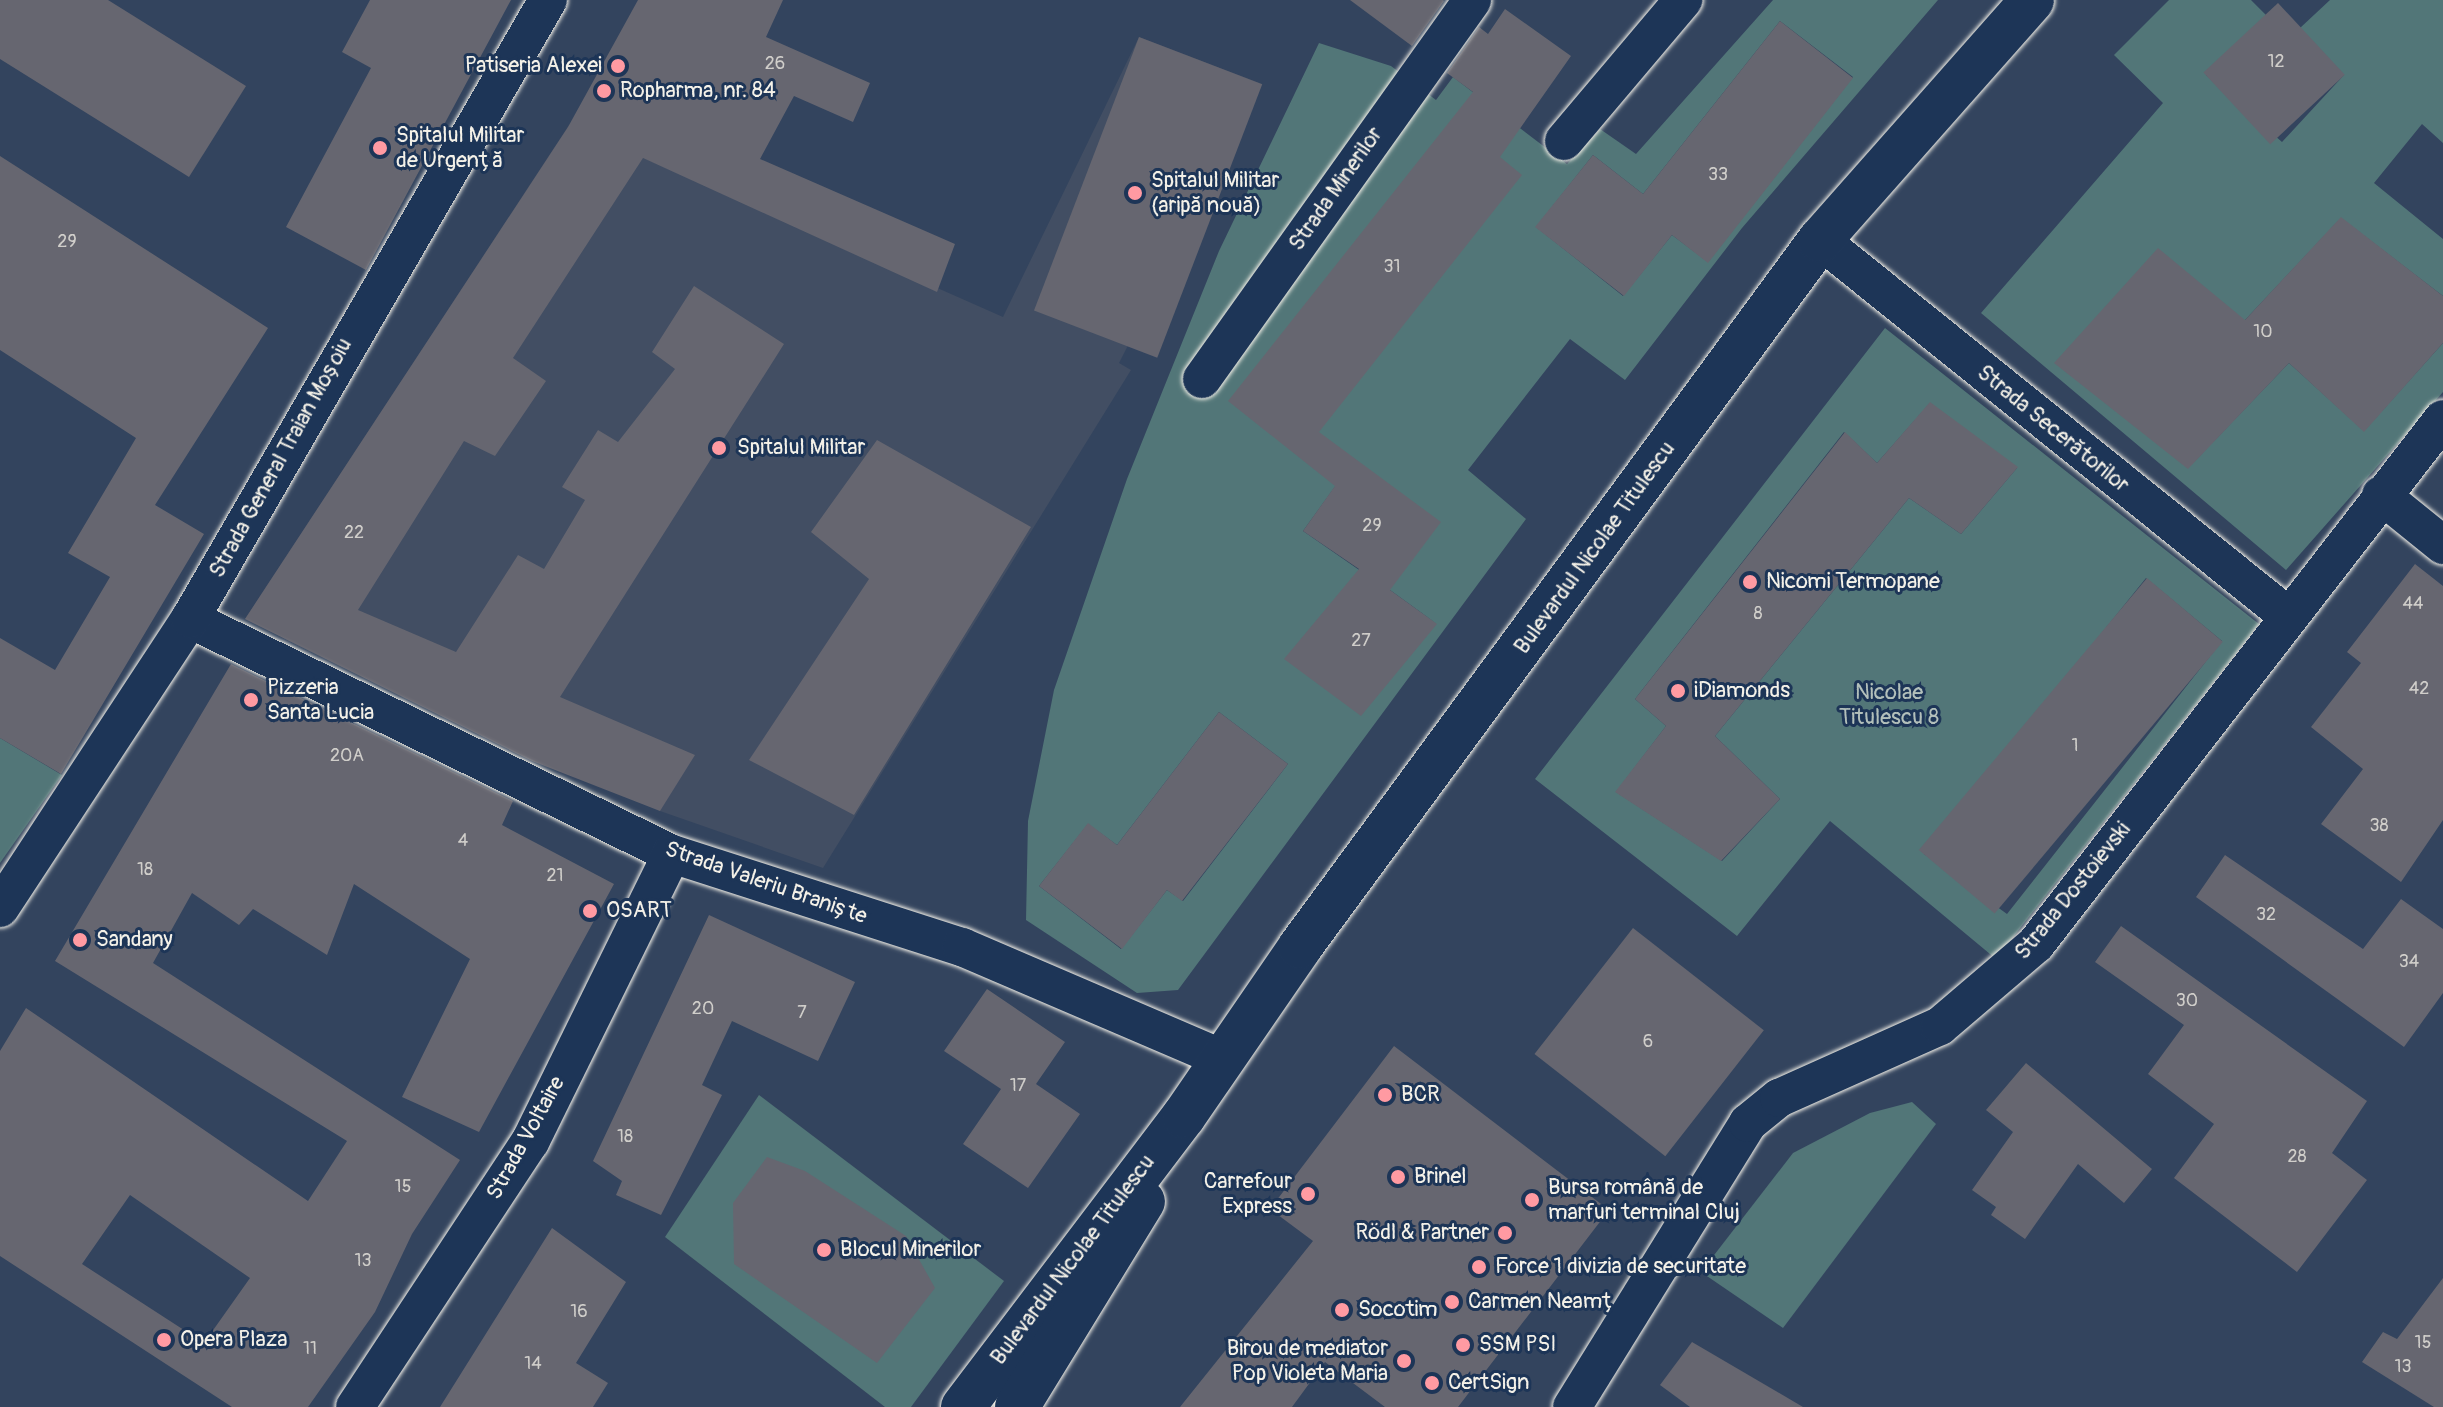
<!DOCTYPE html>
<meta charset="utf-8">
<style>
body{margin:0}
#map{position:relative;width:2443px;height:1407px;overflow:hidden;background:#33445e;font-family:Pangolin,sans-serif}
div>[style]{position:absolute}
.built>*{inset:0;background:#424e63}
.green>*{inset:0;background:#527678}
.building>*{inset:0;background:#666670;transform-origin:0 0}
.roads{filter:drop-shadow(0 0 2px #f4f1e8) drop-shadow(0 0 2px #f4f1e8)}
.street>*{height:38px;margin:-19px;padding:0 19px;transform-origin:19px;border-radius:19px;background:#1d3557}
.secondary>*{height:44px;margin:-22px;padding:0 22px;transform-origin:22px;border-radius:22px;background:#1d3557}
.dots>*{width:22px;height:22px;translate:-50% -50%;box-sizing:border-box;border:4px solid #1d3557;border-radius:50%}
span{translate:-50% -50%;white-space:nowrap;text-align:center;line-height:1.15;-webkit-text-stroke:6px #1d3557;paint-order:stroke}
.number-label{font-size:18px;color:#d0ceca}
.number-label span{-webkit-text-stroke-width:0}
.poi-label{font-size:22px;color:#f4f1e8}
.right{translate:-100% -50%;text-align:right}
.left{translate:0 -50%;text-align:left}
.street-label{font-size:22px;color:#f4f1e8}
.park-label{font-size:22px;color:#b3c0bb}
</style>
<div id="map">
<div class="built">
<div style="clip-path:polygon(1139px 37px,1262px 84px,1119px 363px,1131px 370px,823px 868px,660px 811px,447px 719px,245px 619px,569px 125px,1003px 317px)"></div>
</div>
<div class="green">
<div style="clip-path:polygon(evenodd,1773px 0,1938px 0,1742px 228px,1625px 380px,1570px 339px,1468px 470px,1526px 519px,1178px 990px,1137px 993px,1026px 920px,1028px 821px,1054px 690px,1127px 479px,1219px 251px,1319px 43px,1391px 66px,1436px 100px,1453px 77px,1567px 164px,1600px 129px,1636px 154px,1773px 0,1780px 21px,1853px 77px,1708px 262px,1672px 235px,1623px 296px,1536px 227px,1593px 155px,1643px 194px,1780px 21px,1773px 0,1355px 459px,1390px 590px,1437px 624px,1303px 531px,1355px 459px,1773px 0,1219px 712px,1288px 764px,1183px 901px,1167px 890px,1121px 949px,1039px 886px,1088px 824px,1117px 845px,1219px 712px)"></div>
<div style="clip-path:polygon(2169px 0,2251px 0,2266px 15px,2206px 75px,2282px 142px,2344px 75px,2300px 28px,2330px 0,2443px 0,2443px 143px,2422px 124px,2374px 183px,2443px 239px,2443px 296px,2341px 218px,2245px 320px,2188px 468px,2289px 363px,2364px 431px,2443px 343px,2443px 392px,2286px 570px,1981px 313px,2163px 103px,2114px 55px)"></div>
<div style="clip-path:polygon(evenodd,1885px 328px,2259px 624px,1996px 959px,1830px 821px,1737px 936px,1535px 779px,1885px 328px,1930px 403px,2017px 468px,1961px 534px,1909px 498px,1715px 736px,1780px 799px,1722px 861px,1616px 792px,1666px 726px,1635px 699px,1844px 432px,1877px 463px,1930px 403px,1885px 328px,2146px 578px,2222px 641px,2007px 914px,1924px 854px,2146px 578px)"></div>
<div style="clip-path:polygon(0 738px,62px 775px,0 863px)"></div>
<div style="clip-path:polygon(759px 1095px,1004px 1281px,911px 1407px,885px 1407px,665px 1237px)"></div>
<div style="clip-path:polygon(1912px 1102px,1936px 1124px,1783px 1328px,1701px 1272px,1793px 1153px,1870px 1113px)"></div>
</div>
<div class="building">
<div style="clip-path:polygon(0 0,108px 0,246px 86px,189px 177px,0 59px)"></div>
<div style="clip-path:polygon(370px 0,511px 0,366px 270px,286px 227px,371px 68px,342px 52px)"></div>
<div style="clip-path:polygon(638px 0,783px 0,766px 37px,870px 83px,853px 122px,794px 96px,760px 159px,955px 244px,937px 292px,643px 158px,513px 358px,546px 381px,495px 456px,464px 441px,358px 610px,456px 652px,518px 555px,544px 569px,585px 500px,562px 487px,598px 430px,618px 442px,675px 369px,652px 352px,694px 286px,784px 344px,560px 697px,695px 755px,660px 811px,532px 761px,245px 619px,568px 127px)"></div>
<div style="clip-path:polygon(1350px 0,1443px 0,1444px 1px,1412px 46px)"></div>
<div style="left:2278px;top:3px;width:98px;height:102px;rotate:47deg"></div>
<div style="clip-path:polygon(1505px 9px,1571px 56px,1500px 157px,1522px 175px,1319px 432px,1441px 522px,1390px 590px,1437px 624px,1361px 716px,1284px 659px,1359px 569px,1303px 531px,1335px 486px,1228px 401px,1473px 92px,1447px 73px,1479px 27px,1488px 34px)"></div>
<div style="clip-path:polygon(1780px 21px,1853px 78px,1708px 263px,1672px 235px,1624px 296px,1535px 227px,1593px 155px,1643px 194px)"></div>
<div style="left:1139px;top:37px;width:132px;height:293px;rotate:21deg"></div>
<div style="clip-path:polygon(0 156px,268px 328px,155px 505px,204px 534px,61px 774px,0 738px,0 638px,55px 670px,110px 577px,68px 553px,136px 438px,0 350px)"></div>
<div style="clip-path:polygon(2341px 217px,2443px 296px,2443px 343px,2364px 432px,2289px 363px,2188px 469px,2054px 363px,2158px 248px,2245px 320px)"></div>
<div style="clip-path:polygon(1930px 402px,2018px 467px,1961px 534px,1909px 498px,1715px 736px,1780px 799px,1721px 861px,1615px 792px,1666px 726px,1635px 699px,1845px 432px,1877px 463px)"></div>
<div style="clip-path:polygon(877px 440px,1031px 527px,854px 815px,749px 760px,869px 579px,811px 532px)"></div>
<div style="clip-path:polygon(2415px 564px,2443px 586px,2443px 820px,2401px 882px,2321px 824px,2363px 769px,2311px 727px,2361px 663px,2347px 652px)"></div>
<div style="left:2147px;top:578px;width:99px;height:355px;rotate:40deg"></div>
<div style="clip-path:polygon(evenodd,231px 664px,513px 801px,502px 825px,614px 884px,479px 1132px,402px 1097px,470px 959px,354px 884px,327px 955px,253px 909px,239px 925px,192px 893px,153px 963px,460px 1160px,412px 1234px,375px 1312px,308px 1407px,232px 1407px,0 1256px,0 1051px,26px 1008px,308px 1201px,347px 1141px,55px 961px,231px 664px,130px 1195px,250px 1278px,204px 1343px,82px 1264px,130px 1195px)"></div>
<div style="clip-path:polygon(1219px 712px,1288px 764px,1182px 901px,1167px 890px,1122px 949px,1039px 886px,1088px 823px,1117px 845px)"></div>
<div style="clip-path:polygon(2225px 855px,2363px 949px,2401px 899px,2443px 929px,2443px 993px,2404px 1047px,2196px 897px)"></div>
<div style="clip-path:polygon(709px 915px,855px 982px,818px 1061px,732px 1021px,702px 1085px,722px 1095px,661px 1215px,616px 1195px,622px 1181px,593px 1161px)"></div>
<div style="clip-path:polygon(2121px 926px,2367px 1101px,2332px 1153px,2367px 1180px,2297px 1272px,2174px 1178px,2214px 1124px,2148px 1074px,2184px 1025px,2095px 962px)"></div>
<div style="left:1633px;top:928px;width:166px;height:160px;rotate:38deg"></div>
<div style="clip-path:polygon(987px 989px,1065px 1042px,1036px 1084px,1080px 1114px,1028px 1188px,963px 1144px,1001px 1089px,944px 1051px)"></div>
<div style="clip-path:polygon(1394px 1046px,1609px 1210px,1458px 1407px,1385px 1407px,1325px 1362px,1292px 1407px,1180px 1407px,1313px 1241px,1270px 1209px)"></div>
<div style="clip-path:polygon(2026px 1063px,2152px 1169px,2124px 1203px,2078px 1164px,2025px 1239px,1991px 1215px,1996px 1207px,1972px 1190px,2013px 1132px,1986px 1110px)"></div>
<div style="clip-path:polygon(767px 1157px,805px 1171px,906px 1236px,935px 1288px,877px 1363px,734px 1264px,733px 1203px)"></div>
<div style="clip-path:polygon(552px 1228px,626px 1282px,576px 1363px,608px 1383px,593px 1407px,440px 1407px)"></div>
<div style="clip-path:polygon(2443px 1278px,2443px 1407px,2434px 1407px,2362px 1362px,2383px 1332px,2397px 1339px)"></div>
<div style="clip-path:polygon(1692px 1342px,1803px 1407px,1690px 1407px,1660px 1385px)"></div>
</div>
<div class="roads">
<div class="street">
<div style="left:1564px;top:141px;width:185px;rotate:-49.8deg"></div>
<div style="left:1820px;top:240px;width:600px;rotate:38.78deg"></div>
<div style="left:1202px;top:379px;width:465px;rotate:-54.5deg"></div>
<div style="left:2381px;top:495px;width:80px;rotate:38.9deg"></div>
<div style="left:190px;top:619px;width:536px;rotate:25.99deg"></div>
<div style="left:672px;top:854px;width:305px;rotate:17.8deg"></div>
<div style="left:962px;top:947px;width:284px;rotate:23.2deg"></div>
<div style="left:0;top:908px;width:346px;rotate:-56.7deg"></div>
<div style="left:190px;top:619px;width:715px;rotate:-59.96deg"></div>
<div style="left:355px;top:1407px;width:318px;rotate:-56.6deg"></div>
<div style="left:530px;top:1142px;width:321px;rotate:-63.8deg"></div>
<div style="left:1572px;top:1407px;width:334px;rotate:-58.2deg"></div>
<div style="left:1748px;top:1123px;width:40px;rotate:-39deg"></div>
<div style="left:1779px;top:1098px;width:176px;rotate:-24.1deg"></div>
<div style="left:1940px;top:1026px;width:126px;rotate:-40.5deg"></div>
<div style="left:2036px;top:944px;width:664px;rotate:-52.22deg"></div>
</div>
<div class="secondary">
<div style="left:963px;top:1407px;width:365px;rotate:-52.8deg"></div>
<div style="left:1184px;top:1116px;width:205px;rotate:-55.5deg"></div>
<div style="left:1300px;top:947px;width:878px;rotate:-53.67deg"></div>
<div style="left:1820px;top:240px;width:320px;rotate:-48.5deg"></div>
<div style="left:1017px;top:1407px;width:241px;rotate:-58.5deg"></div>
</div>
</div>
<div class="dots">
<div style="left:618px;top:66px;background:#ff9aa2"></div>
<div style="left:604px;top:91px;background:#ff9aa2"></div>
<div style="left:380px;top:148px;background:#ff9aa2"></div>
<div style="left:1135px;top:193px;background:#ff9aa2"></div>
<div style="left:719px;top:448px;background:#ff9aa2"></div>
<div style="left:1750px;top:582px;background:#ff9aa2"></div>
<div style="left:1678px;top:691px;background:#ff9aa2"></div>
<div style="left:251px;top:700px;background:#ff9aa2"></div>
<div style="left:590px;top:911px;background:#ff9aa2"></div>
<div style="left:80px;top:940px;background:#ff9aa2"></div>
<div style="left:1385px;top:1095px;background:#ff9aa2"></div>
<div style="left:1398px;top:1177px;background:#ff9aa2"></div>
<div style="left:1308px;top:1194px;background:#ff9aa2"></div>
<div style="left:1532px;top:1200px;background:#ff9aa2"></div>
<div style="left:1505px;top:1233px;background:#ff9aa2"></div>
<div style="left:824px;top:1250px;background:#ff9aa2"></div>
<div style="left:1479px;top:1267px;background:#ff9aa2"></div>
<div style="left:1452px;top:1302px;background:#ff9aa2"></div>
<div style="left:1342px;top:1310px;background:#ff9aa2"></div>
<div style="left:164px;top:1340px;background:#ff9aa2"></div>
<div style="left:1463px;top:1345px;background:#ff9aa2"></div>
<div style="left:1404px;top:1361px;background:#ff9aa2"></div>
<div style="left:1432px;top:1383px;background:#ff9aa2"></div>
</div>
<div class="number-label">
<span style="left:2276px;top:62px">12</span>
<span style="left:775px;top:64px">26</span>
<span style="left:1718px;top:175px">33</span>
<span style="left:67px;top:242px">29</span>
<span style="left:1392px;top:267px">31</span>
<span style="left:2263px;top:332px">10</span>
<span style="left:1372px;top:526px">29</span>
<span style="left:354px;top:533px">22</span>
<span style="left:2413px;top:604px">44</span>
<span style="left:1758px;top:614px">8</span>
<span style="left:1361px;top:641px">27</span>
<span style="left:2419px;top:689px">42</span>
<span style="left:2075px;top:746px">1</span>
<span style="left:347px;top:756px">20A</span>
<span style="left:2379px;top:826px">38</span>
<span style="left:463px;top:841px">4</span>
<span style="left:145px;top:870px">18</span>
<span style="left:555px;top:876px">21</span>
<span style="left:2266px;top:915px">32</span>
<span style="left:2409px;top:962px">34</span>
<span style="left:2187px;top:1001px">30</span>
<span style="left:703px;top:1009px">20</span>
<span style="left:802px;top:1013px">7</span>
<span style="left:1648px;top:1042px">6</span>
<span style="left:1018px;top:1086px">17</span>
<span style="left:625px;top:1137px">18</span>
<span style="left:2297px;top:1157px">28</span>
<span style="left:403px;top:1187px">15</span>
<span style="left:363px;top:1261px">13</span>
<span style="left:579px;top:1312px">16</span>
<span style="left:2423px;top:1343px">15</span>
<span style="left:310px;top:1349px">11</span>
<span style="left:533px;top:1364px">14</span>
<span style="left:2403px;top:1367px">13</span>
</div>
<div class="poi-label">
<span class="right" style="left:602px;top:66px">Patiseria Alexei</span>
<span class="left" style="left:620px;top:91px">Ropharma, nr. 84</span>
<span class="left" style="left:396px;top:148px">Spitalul Militar<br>de Urgență</span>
<span class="left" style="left:1151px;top:193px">Spitalul Militar<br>(aripă nouă)</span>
<span class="left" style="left:737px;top:448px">Spitalul Militar</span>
<span class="left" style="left:1766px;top:582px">Nicomi Termopane</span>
<span class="left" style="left:267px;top:700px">Pizzeria<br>Santa Lucia</span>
<span class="left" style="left:1694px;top:691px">iDiamonds</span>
<span class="left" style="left:606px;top:911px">OSART</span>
<span class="left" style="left:96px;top:940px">Sandany</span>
<span class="left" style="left:1401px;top:1095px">BCR</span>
<span class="left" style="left:1414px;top:1177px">Brinel</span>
<span class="right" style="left:1292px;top:1194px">Carrefour<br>Express</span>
<span class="left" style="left:1548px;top:1200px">Bursa română de<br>marfuri terminal Cluj</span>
<span class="right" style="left:1489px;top:1233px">Rödl &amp; Partner</span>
<span class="left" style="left:840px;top:1250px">Blocul Minerilor</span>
<span class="left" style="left:1495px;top:1267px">Force 1 divizia de securitate</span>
<span class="left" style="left:1468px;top:1302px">Carmen Neamț</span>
<span class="left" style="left:1358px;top:1310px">Socotim</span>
<span class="left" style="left:180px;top:1340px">Opera Plaza</span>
<span class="left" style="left:1479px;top:1345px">SSM PSI</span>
<span class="right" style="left:1388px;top:1361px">Birou de mediator<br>Pop Violeta Maria</span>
<span class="left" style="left:1448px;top:1383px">CertSign</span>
</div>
<div class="street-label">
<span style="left:1336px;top:189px;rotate:-55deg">Strada Minerilor</span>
<span style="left:2053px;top:429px;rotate:39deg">Strada Secerătorilor</span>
<span style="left:281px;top:458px;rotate:-61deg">Strada General Traian Moșoiu</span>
<span style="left:1595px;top:548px;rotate:-54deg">Bulevardul Nicolae Titulescu</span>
<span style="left:766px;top:883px;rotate:19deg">Strada Valeriu Braniște</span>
<span style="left:2073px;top:891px;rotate:-51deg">Strada Dostoievski</span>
<span style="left:526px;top:1138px;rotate:-61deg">Strada Voltaire</span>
<span style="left:1073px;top:1260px;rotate:-53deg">Bulevardul Nicolae Titulescu</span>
</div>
<div class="park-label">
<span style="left:1889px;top:705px">Nicolae<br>Titulescu 8</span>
</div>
</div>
